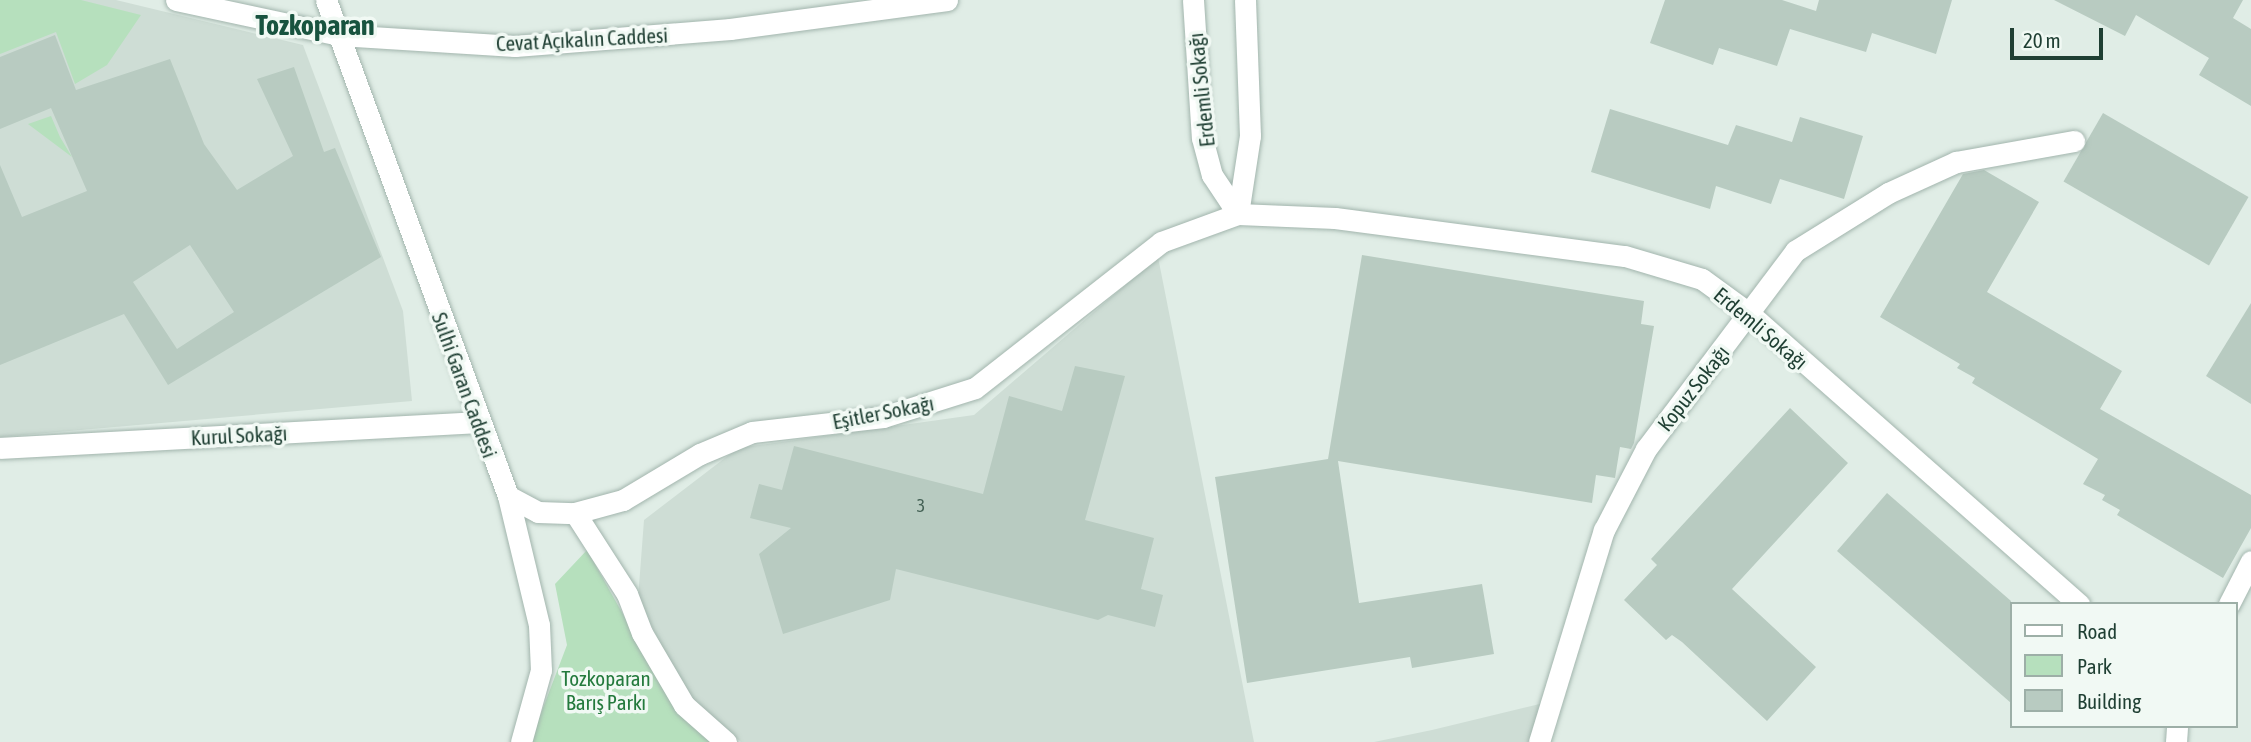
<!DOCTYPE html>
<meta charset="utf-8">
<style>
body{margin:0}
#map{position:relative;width:2251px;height:742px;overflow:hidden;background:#e0ede6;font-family:"Asap Condensed",sans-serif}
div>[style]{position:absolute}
.built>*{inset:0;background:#ceddd5}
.green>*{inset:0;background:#b6e0bd}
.building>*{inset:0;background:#b8cbc1;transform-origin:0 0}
.roads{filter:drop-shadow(0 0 2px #a2b5ad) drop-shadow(0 0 2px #a2b5ad)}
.minor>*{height:21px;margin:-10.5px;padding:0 10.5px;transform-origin:10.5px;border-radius:10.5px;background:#fff}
span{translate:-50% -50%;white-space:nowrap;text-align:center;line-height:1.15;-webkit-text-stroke:7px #f1f9f4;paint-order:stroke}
.number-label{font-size:18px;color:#456256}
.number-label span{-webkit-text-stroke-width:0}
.street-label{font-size:21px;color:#1f3f33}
.park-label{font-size:21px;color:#247a3d}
.district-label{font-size:28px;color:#18533f;font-weight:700}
.legend{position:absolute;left:2010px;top:602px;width:228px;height:126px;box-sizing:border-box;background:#f1f9f4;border:2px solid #9dafa7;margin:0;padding:9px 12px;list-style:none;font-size:21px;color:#1f3f33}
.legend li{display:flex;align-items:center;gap:14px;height:35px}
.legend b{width:35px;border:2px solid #9dafa7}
.scale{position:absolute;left:2010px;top:28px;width:93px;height:32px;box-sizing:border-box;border:4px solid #1f3f33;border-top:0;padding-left:9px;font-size:21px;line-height:24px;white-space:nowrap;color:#1f3f33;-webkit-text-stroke:5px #f1f9f4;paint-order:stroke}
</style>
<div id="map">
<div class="built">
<div style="clip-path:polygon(0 0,116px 0,303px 45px,403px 311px,412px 401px,0 437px)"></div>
<div style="clip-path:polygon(1158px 257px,1254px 742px,741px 742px,687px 697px,638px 599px,644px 520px,738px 448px,974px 415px)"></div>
<div style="clip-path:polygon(1544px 703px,1531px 742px,1374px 742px,1432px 730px)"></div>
</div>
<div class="green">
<div style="clip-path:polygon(0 0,81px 0,141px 15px,107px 65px,75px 84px,56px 32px,0 54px)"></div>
<div style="clip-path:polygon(51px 116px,60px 137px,72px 157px,28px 124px)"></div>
<div style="clip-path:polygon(587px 550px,633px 632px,726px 742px,530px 742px,567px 645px,555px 584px)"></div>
</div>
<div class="building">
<div style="clip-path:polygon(1665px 0,1782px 0,1816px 11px,1819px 0,1952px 0,1936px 54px,1872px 33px,1866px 52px,1790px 29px,1777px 66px,1719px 48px,1713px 65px,1650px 43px)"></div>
<div style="clip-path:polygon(2054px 0,2243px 0,2233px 18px,2251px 29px,2251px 106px,2199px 75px,2209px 58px,2136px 15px,2125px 36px)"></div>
<div style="clip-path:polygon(evenodd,55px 35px,76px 90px,170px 59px,204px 144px,237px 190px,293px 156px,257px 79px,294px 67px,324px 152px,335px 148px,381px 257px,168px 385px,124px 314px,0 365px,0 165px,22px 217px,87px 191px,51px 108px,0 129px,0 57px,55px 35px,190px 245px,234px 312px,177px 349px,133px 282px,190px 245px)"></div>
<div style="clip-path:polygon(1610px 109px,1728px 145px,1736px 125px,1792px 142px,1800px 117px,1863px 136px,1844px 199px,1780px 179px,1771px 204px,1716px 186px,1710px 209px,1591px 172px)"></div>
<div style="left:2103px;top:113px;width:168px;height:79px;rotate:30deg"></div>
<div style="clip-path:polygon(1984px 170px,2039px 202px,1987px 292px,2122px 371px,2100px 409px,2251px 495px,2251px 528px,2223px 578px,2117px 515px,2120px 510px,2102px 500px,2105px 495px,2083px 484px,2098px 459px,1972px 383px,1975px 378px,1957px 368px,1960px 364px,1880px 317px,1963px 174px)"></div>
<div style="clip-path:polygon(1362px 255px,1644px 301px,1641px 324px,1654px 326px,1634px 443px,1631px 449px,1620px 447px,1615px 478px,1596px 475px,1592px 503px,1338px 461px,1359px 603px,1482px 584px,1494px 654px,1412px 668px,1410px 657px,1247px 683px,1215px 477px,1328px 459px)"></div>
<div style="clip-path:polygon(2251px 303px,2251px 404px,2206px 376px)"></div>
<div style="clip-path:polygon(1075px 366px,1125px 376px,1085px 520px,1154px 538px,1141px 589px,1163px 595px,1155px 627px,1108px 615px,1098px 620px,896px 569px,890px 600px,783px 634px,759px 554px,791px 528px,750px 518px,759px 484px,782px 490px,794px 446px,983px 494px,1009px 396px,1062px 411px)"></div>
<div style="clip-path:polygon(1790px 408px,1848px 463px,1732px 589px,1816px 667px,1767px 721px,1682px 642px,1672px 635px,1666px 640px,1624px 600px,1657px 565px,1651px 559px)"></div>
<div style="clip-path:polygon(1887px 493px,2011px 601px,2011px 703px,1837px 551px)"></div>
</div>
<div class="roads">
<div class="minor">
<div style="left:176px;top:0;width:167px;rotate:12.1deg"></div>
<div style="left:339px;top:35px;width:176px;rotate:3.6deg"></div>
<div style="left:515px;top:46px;width:216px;rotate:-4.5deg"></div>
<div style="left:730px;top:29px;width:219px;rotate:-7.6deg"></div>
<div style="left:326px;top:0;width:528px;rotate:69.85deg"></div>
<div style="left:508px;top:496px;width:133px;rotate:76.5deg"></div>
<div style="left:539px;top:625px;width:45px;rotate:87.5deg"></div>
<div style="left:541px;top:670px;width:75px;rotate:105.5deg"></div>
<div style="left:1193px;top:0;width:138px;rotate:86.3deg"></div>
<div style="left:1202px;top:138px;width:38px;rotate:75deg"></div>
<div style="left:1212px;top:175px;width:47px;rotate:56.3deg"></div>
<div style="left:1238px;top:214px;width:79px;rotate:-81.3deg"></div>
<div style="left:1250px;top:136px;width:136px;rotate:-92.1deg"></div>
<div style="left:0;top:448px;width:479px;rotate:-3.1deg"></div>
<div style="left:508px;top:496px;width:34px;rotate:28deg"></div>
<div style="left:538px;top:512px;width:37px;rotate:2deg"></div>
<div style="left:575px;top:513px;width:96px;rotate:57.3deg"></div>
<div style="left:627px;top:594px;width:42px;rotate:69deg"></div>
<div style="left:642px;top:633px;width:83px;rotate:59.7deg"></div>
<div style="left:684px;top:705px;width:56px;rotate:41.4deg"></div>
<div style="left:575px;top:513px;width:50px;rotate:-15.2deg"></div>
<div style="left:623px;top:500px;width:90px;rotate:-30.9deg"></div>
<div style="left:700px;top:454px;width:56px;rotate:-22.9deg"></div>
<div style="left:752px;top:432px;width:132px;rotate:-6.5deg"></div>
<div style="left:883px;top:417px;width:96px;rotate:-17.5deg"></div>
<div style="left:975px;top:388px;width:236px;rotate:-38.1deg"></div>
<div style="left:1161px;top:242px;width:82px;rotate:-20deg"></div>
<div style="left:1238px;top:214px;width:97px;rotate:2.4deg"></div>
<div style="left:1335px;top:218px;width:292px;rotate:7.5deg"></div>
<div style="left:1625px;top:256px;width:80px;rotate:16.6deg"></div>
<div style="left:1702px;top:279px;width:59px;rotate:36.1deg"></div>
<div style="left:1750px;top:314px;width:439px;rotate:41.4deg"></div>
<div style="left:2229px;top:604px;width:48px;rotate:-62.9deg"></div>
<div style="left:1539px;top:742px;width:222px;rotate:-73deg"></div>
<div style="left:1604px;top:530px;width:91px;rotate:-62.6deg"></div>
<div style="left:1646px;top:449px;width:248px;rotate:-53deg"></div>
<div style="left:1795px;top:251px;width:110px;rotate:-31.9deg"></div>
<div style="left:1888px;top:193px;width:75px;rotate:-24.5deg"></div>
<div style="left:1956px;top:162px;width:120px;rotate:-10.1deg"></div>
<div style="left:2176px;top:742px;width:16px;rotate:-86deg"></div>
</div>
</div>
<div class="number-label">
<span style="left:921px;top:506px">3</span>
</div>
<div class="street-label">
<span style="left:582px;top:39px;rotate:-3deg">Cevat Açıkalın Caddesi</span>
<span style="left:1201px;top:90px;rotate:-96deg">Erdemli Sokağı</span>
<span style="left:1761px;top:328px;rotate:40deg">Erdemli Sokağı</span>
<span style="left:465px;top:385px;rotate:70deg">Sulhi Garan Caddesi</span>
<span style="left:1693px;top:388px;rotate:-52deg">Kopuz Sokağı</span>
<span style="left:883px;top:412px;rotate:-11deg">Eşitler Sokağı</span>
<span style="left:239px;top:435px;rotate:-3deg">Kurul Sokağı</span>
</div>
<div class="park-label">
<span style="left:606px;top:690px">Tozkoparan<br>Barış Parkı</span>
</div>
<div class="district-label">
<span style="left:315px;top:25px">Tozkoparan</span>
</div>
<ul class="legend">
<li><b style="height:9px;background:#fff"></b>Road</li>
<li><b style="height:19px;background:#b6e0bd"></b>Park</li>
<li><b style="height:19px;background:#b8cbc1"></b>Building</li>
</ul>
<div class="scale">20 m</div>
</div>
